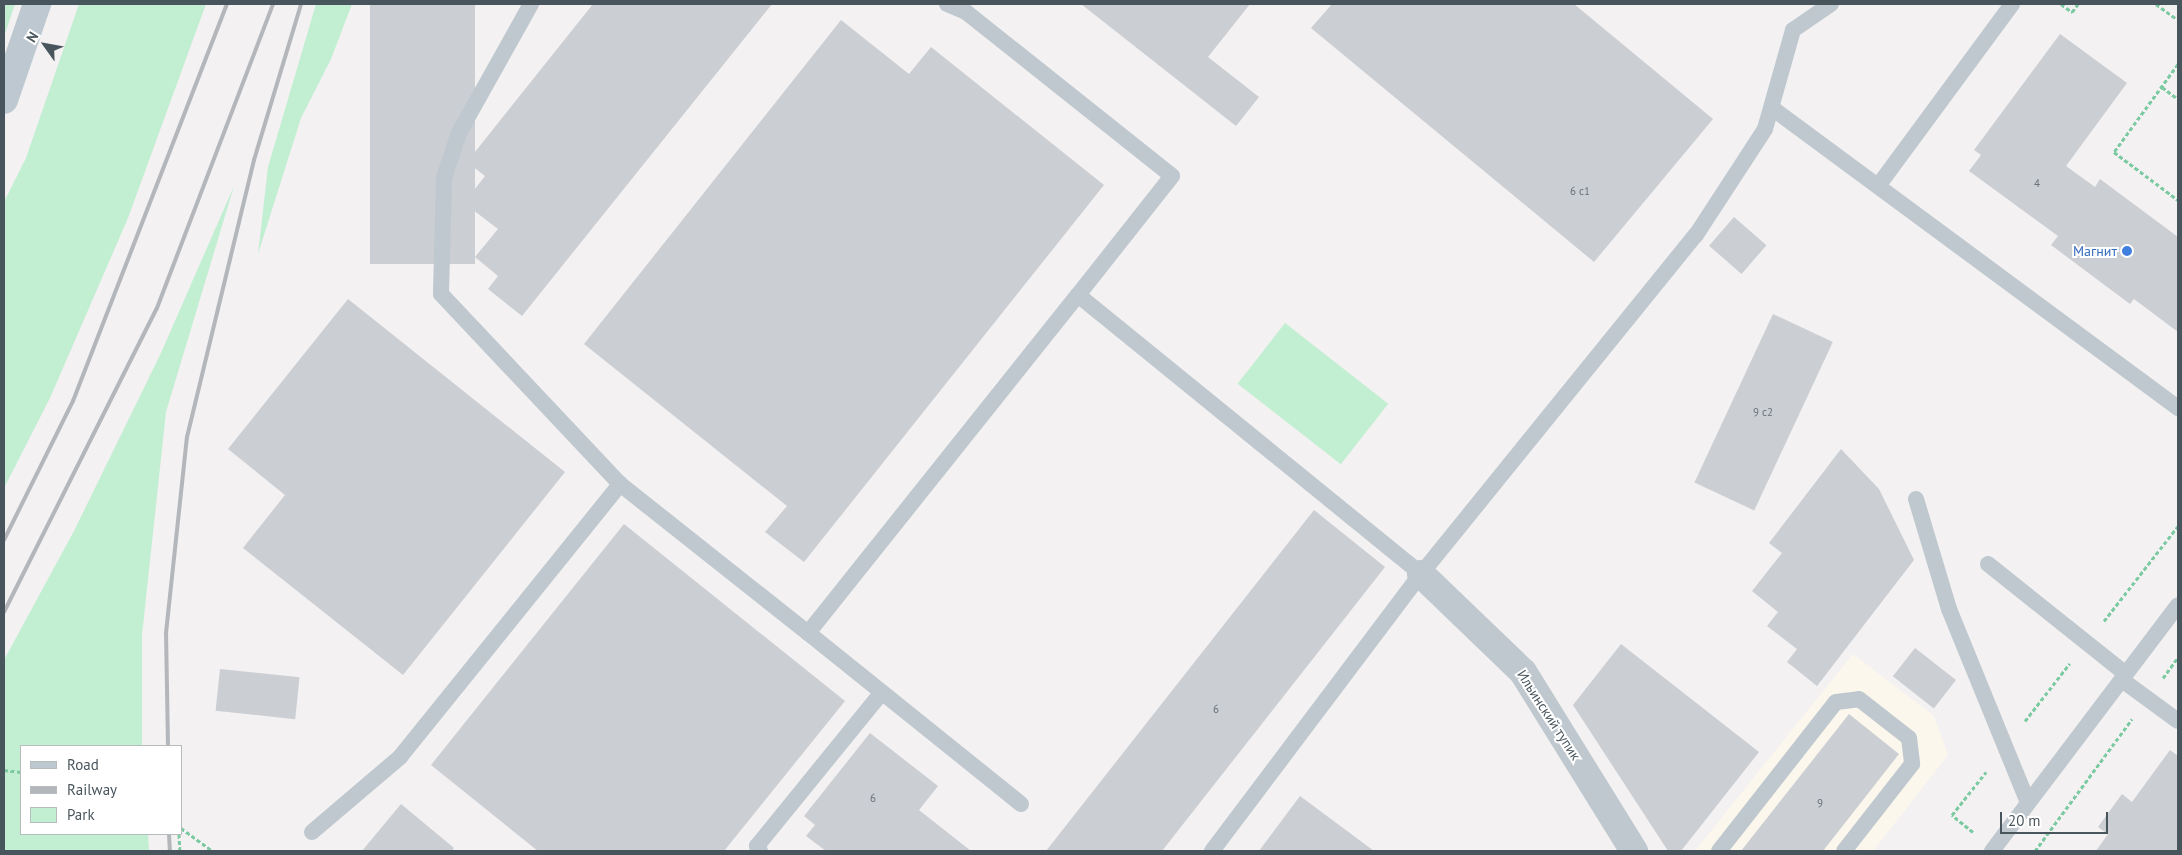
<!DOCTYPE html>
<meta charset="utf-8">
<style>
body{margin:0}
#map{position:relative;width:2182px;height:855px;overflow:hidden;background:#f3f1f1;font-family:"PT Sans",sans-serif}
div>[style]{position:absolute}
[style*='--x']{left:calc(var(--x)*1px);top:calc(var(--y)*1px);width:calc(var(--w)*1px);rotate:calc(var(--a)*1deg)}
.commercial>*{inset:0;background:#fcf7ec}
.green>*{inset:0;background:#c2eed2;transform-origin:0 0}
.building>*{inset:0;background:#cbced3;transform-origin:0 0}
.path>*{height:3px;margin-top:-1.5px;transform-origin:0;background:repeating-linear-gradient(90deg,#7ccaa1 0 4px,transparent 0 6.5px)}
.lane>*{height:16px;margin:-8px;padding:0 8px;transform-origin:8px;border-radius:8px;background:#bfc8cf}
.street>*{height:28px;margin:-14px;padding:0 14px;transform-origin:14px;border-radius:14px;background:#bfc8cf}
.secondary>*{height:28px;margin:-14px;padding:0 14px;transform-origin:14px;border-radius:14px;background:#bec8d1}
.rail>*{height:4px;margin:-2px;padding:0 2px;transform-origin:2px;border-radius:2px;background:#b3b6bb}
.dots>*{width:14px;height:14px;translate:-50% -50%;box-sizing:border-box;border:2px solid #fff;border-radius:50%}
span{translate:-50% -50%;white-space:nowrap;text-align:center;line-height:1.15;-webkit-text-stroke:4px #fff;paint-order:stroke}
.number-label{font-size:11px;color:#6a737a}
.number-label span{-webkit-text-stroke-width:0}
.shop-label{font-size:14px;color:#366cbe}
.right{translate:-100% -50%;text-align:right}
.street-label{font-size:14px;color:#49555d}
.frame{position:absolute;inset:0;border:5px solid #49555d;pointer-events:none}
.legend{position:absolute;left:20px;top:745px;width:162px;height:90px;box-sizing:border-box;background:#fff;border:1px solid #b6bbbe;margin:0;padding:6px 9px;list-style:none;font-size:15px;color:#49555d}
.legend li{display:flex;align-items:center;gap:10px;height:25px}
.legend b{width:25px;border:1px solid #b6bbbe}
.north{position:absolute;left:20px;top:20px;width:50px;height:50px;-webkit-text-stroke:4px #fff;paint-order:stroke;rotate:302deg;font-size:14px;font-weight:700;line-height:20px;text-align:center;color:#49555d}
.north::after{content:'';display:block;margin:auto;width:18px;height:22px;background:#49555d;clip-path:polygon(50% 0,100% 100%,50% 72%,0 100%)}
.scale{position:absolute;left:2000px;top:812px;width:108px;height:22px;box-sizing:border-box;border:2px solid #49555d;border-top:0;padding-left:6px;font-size:15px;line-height:18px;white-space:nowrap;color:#49555d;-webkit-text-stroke:4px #fff;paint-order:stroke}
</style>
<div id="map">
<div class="commercial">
<i style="clip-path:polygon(1853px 654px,1934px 716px,1948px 755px,1873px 851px,1695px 851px)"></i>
</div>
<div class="green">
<i style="clip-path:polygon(4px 4px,15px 4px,4px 37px)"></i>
<i style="clip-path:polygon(79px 4px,206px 4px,128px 218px,50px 398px,4px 488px,4px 202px,26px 158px)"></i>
<i style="clip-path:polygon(316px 4px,352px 4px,331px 59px,301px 118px,258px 254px,268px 167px)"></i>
<i style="clip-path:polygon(234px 186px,166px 412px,142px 635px,142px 746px,21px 746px,21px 834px,148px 834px,149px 851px,4px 851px,4px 660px,74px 531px,161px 353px)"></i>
<i style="left:1285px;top:323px;width:131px;height:77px;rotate:38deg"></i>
</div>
<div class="building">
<i style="left:370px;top:4px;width:105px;height:260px"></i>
<i style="clip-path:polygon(593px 4px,772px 4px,522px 316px,488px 289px,498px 276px,475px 257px,498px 229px,464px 203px,485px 176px,467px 162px)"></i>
<i style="clip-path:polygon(1081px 4px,1250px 4px,1208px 57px,1259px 97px,1236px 126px)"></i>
<i style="clip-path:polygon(1332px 4px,1574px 4px,1713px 119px,1594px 262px,1311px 28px)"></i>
<i style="clip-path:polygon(841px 20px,909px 74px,931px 47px,1104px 185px,804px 562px,765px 532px,787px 506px,584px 344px)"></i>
<i style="clip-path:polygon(2060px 34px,2127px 83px,2066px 166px,2095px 187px,2100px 179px,2178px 237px,2178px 332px,2134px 299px,2130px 304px,2051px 245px,2058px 236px,1969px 171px,1981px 155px,1974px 150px)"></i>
<i style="left:1734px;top:217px;width:43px;height:38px;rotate:41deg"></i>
<i style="clip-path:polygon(348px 299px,565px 472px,403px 675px,243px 548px,285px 495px,228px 449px)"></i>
<i style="left:1773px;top:314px;width:66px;height:186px;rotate:25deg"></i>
<i style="clip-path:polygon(1841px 449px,1879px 489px,1914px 560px,1817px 686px,1787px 662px,1797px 649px,1767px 626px,1778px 612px,1752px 591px,1782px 553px,1769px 543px)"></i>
<i style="clip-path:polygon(1314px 510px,1385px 567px,1162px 851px,1046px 851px)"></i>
<i style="clip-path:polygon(624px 524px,845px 701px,724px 851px,538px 851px,431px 765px)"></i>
<i style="clip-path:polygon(1621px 644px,1759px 752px,1681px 851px,1668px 851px,1573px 705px)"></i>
<i style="left:1915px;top:648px;width:52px;height:36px;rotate:38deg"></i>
<i style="left:220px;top:669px;width:80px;height:42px;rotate:6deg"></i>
<i style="clip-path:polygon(1849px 714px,1899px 754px,1823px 851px,1741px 851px)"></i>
<i style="clip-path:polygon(870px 733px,938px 786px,919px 810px,971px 851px,826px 851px,806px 836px,815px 825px,804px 816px)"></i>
<i style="clip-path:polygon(2170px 750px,2178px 756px,2178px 851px,2096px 851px,2108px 834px,2098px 827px,2122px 794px,2132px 802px)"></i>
<i style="clip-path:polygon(1300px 796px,1374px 851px,1259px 851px)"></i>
<i style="clip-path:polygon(401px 804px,454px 848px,452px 851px,362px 851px)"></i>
</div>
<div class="path">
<i style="--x:2061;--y:4;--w:14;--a:36"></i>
<i style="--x:2072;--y:12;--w:10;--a:-53"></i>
<i style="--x:2156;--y:4;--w:27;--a:36"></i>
<i style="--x:2178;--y:64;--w:109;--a:126"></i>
<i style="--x:2114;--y:152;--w:80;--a:36.9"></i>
<i style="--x:2162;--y:87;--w:20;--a:37"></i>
<i style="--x:2104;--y:621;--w:120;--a:-52.1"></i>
<i style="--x:2163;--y:678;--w:26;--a:-54"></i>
<i style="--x:2025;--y:721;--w:73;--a:-52.2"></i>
<i style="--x:4;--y:770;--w:17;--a:7"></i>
<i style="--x:181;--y:828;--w:39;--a:36"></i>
<i style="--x:1973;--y:832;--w:27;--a:-141"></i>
<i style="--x:1952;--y:815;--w:55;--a:-51.7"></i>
<i style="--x:179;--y:834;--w:17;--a:87"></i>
<i style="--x:2035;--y:851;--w:164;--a:-53.7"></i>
</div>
<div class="lane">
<i style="--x:531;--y:4;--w:148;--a:119.2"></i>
<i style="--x:459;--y:133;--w:47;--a:108.4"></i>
<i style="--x:444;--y:178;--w:116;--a:91.5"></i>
<i style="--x:441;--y:294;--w:261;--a:46.7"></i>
<i style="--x:947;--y:4;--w:21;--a:23"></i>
<i style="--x:966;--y:12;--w:263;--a:38.5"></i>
<i style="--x:1172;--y:176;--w:152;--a:128.3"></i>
<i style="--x:1078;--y:295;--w:442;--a:39.1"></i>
<i style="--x:1772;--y:108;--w:505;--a:36.46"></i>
<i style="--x:1878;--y:186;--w:226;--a:-53.6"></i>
<i style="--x:1916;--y:499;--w:115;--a:73.3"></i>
<i style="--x:1949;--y:609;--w:209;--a:67.8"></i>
<i style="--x:1988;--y:564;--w:176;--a:38.6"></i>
<i style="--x:2122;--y:680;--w:69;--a:36.2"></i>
<i style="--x:1021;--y:804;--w:273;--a:-141.2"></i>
<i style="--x:808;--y:633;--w:433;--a:-51.4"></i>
<i style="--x:312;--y:832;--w:116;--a:-40.4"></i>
<i style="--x:400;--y:757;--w:351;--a:-51.1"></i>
<i style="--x:620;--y:484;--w:240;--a:38.4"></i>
<i style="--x:760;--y:851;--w:6;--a:-121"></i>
<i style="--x:757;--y:846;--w:198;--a:-50.9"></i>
<i style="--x:1212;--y:851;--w:347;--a:-53"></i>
<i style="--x:1421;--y:574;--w:437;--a:-51"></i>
<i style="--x:1696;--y:235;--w:126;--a:-56.9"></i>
<i style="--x:1765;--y:129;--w:103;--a:-74.2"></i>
<i style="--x:1793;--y:30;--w:46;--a:-34.4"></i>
<i style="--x:1719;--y:851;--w:189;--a:-51.9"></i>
<i style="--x:1836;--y:702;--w:23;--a:-7"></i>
<i style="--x:1859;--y:699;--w:63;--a:38"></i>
<i style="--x:1909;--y:738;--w:26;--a:83"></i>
<i style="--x:1912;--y:764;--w:110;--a:128"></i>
<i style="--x:1992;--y:851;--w:308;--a:-52.9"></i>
</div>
<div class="street">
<i style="--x:1421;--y:574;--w:141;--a:43.9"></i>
<i style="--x:1523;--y:672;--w:211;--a:58.2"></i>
</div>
<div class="secondary">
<i style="--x:4;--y:100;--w:102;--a:-71"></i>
</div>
<div class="rail">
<i style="--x:4;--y:540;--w:155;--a:-63.6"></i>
<i style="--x:73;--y:401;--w:426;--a:-68.8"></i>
<i style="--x:4;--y:612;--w:340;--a:-63.3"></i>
<i style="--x:157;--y:308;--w:325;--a:-69.1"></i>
<i style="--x:168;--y:746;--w:113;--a:-91"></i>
<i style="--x:166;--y:633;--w:197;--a:-83.9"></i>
<i style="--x:187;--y:437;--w:285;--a:-76.4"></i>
<i style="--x:254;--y:160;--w:163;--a:-73.2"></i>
<i style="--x:169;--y:834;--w:17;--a:87"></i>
</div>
<div class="dots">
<i style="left:2127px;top:251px;background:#3f7fe0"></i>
</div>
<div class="number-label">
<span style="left:2037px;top:183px">4</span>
<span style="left:1580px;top:191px">6 с1</span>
<span style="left:1763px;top:412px">9 с2</span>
<span style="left:1216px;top:709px">6</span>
<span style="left:873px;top:798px">6</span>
<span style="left:1820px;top:803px">9</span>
</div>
<div class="shop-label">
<span class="right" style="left:2117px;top:251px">Магнит</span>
</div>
<div class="street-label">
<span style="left:1549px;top:715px;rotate:57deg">Ильинский тупик</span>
</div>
<div class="frame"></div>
<ul class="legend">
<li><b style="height:6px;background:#bec8d1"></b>Road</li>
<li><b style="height:6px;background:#b3b6bb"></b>Railway</li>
<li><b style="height:14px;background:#c2eed2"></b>Park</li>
</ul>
<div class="north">N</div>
<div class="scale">20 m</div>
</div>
